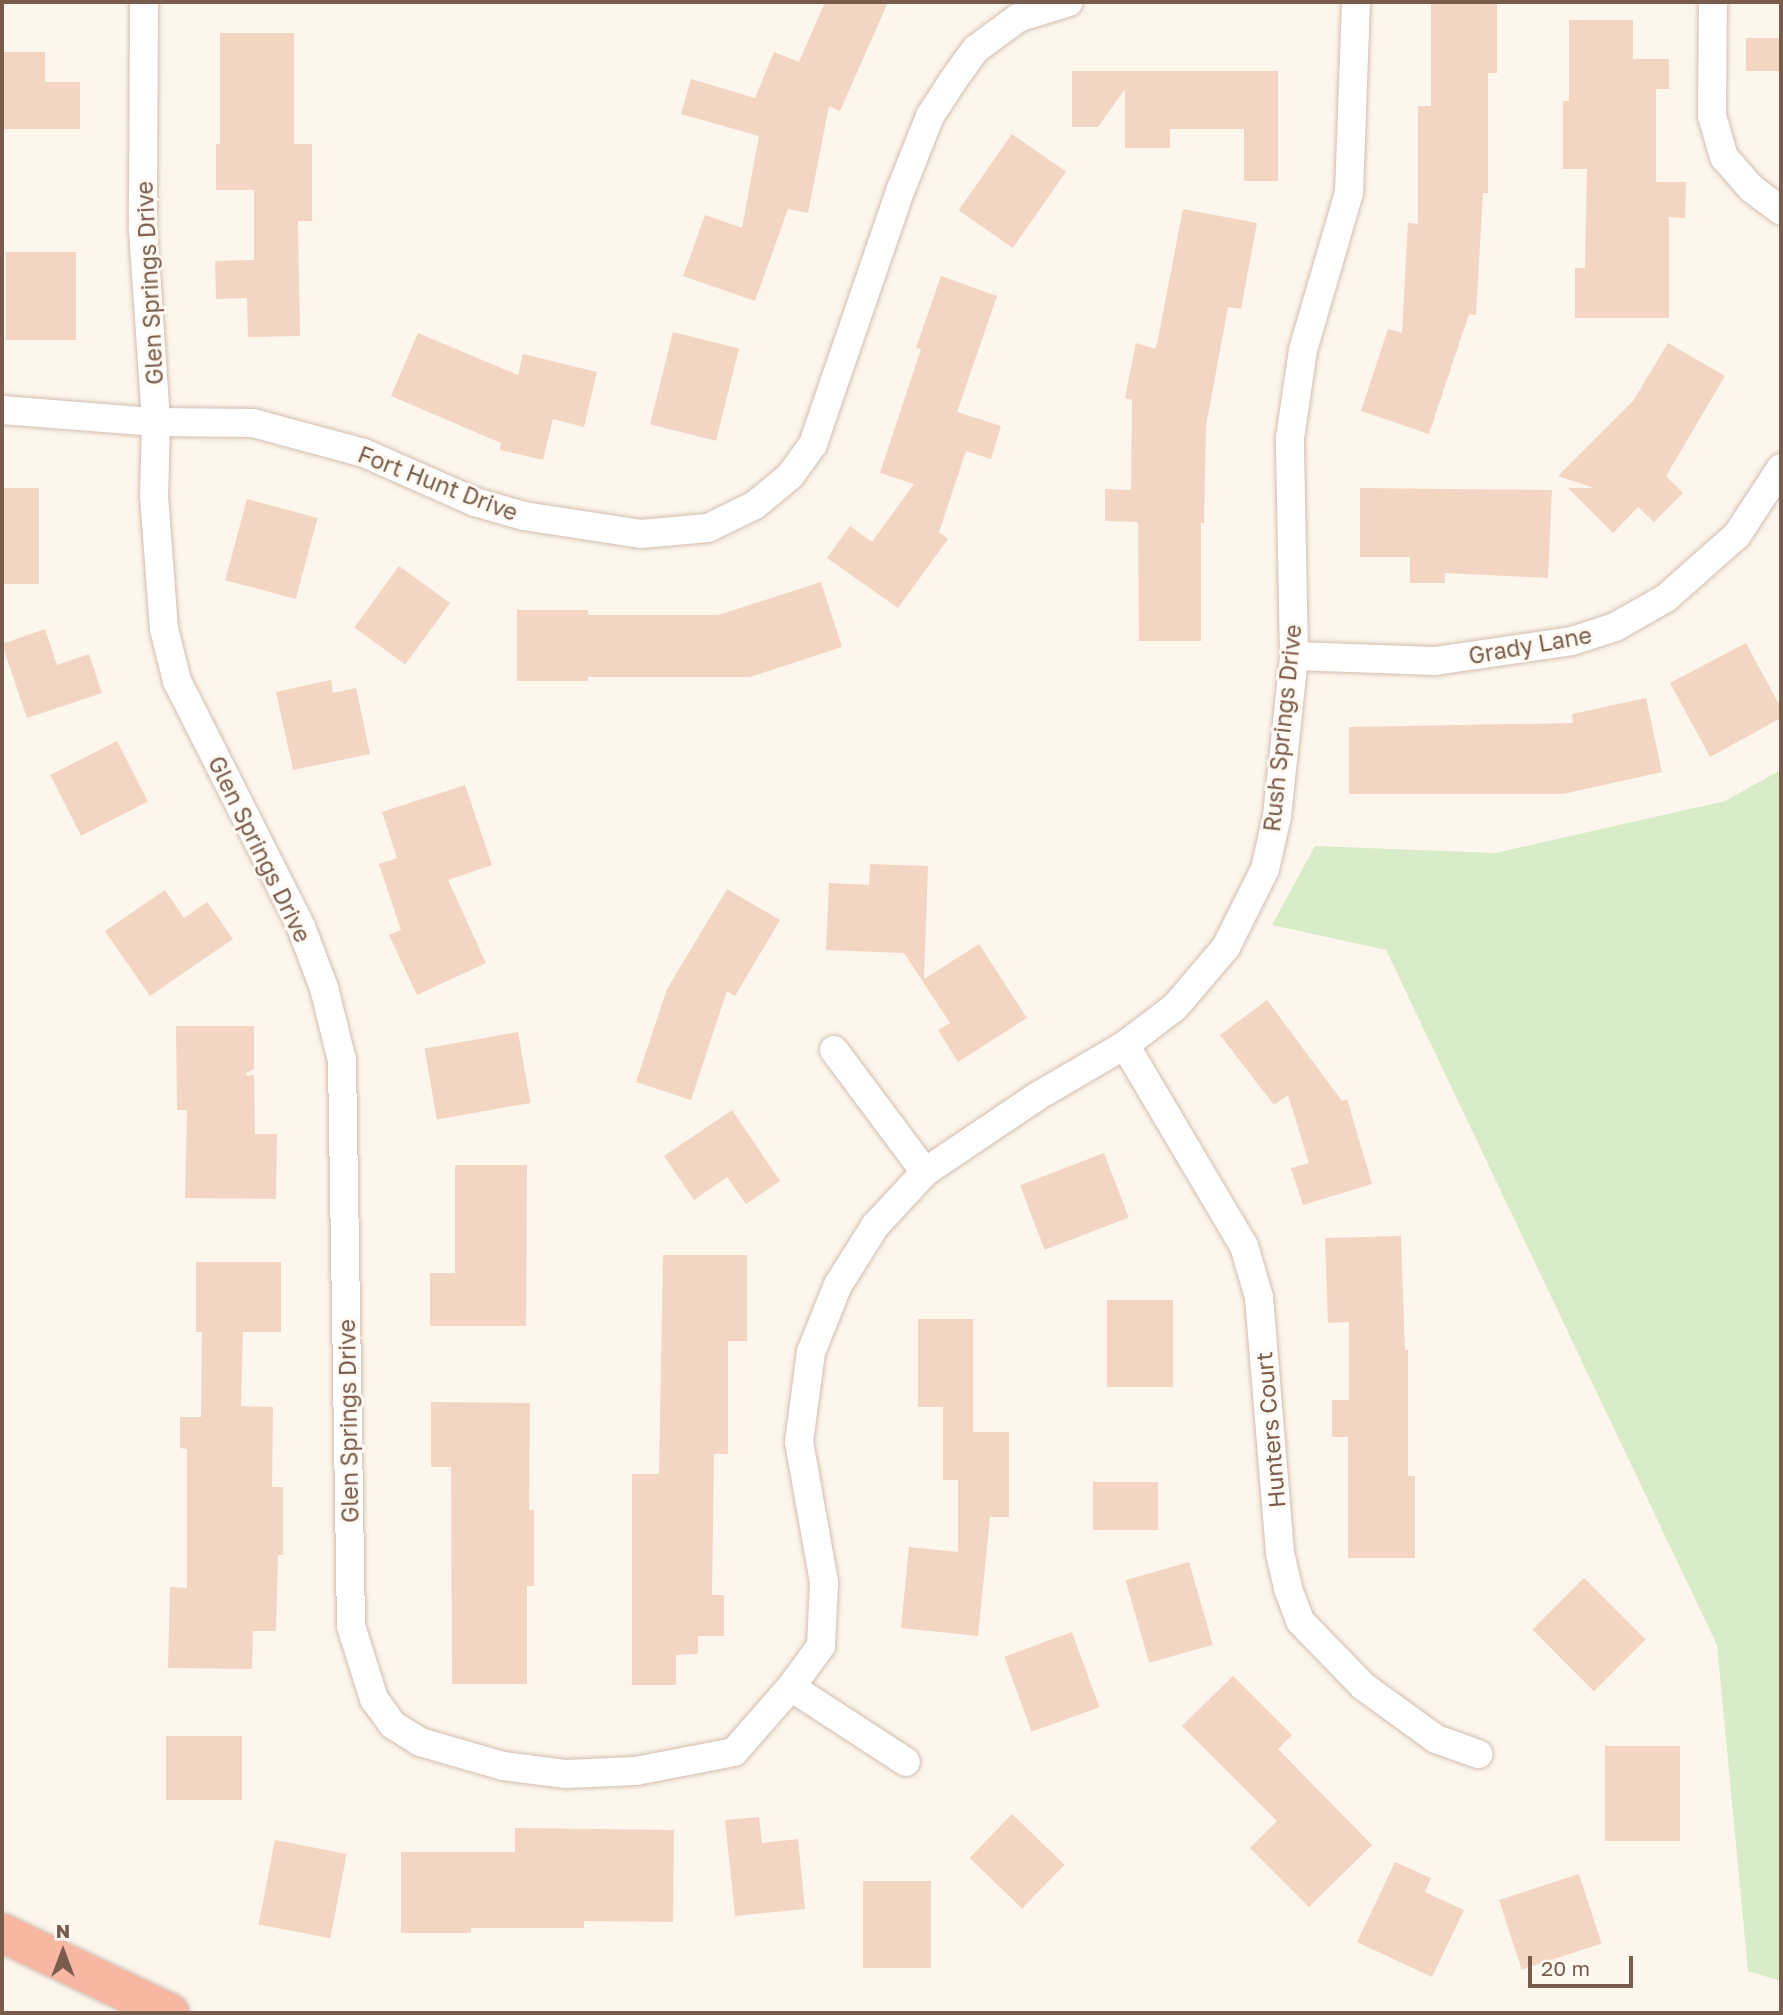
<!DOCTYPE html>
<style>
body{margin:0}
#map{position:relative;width:1783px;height:2015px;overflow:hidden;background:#fdf6ec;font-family:"Golos Text",sans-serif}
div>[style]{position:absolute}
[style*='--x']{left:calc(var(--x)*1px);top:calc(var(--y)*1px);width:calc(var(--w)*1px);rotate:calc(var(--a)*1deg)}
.green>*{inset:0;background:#d8ecc9}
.building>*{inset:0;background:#f3d5c3;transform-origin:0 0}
.roads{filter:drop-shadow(0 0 2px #d1beb0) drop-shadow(0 0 2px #d1beb0)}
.street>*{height:28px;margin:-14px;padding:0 14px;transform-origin:14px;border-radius:14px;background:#fff}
.highway>*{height:38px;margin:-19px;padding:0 19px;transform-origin:19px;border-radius:19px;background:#f7b7a3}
span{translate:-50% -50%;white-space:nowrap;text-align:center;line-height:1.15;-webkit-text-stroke:6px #fffaf3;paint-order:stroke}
.street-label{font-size:23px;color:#7a5c4d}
.frame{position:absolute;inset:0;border:4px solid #7a5c4d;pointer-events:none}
.north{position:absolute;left:28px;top:1917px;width:70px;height:70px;-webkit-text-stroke:5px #fffaf3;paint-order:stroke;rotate:0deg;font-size:19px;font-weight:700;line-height:28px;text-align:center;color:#7a5c4d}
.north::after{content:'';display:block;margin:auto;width:24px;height:32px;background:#7a5c4d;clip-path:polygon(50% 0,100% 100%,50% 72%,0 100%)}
.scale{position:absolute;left:1528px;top:1956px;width:105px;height:32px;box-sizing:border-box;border:4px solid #7a5c4d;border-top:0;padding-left:9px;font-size:21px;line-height:24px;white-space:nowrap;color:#7a5c4d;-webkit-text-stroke:5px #fffaf3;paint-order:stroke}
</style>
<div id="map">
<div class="green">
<i style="clip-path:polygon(1781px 770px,1781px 1981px,1748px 1971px,1717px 1645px,1386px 950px,1272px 925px,1315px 846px,1495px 853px,1725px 801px)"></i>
</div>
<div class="building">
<i style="clip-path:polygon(825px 2px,888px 2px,840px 111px,829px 106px,808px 213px,788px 209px,755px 301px,683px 276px,705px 215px,742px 228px,759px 136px,681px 114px,691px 79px,755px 98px,774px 52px,799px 62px)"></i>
<i style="clip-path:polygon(1431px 2px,1497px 2px,1497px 73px,1488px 73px,1488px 193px,1483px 193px,1476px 315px,1469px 314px,1429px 434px,1361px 411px,1388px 329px,1402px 333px,1408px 223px,1418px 224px,1418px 106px,1431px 106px)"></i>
<i style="clip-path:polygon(1569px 20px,1633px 20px,1633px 59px,1669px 59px,1669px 89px,1656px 89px,1656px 182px,1686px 182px,1685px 218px,1669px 217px,1669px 318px,1575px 318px,1575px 268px,1585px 268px,1587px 169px,1563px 169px,1563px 101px,1569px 101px)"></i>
<i style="clip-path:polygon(220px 33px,294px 33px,294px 144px,312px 144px,312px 221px,298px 221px,300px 336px,248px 337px,247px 298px,216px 299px,215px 261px,254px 260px,254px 190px,216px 190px,216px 144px,220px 144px)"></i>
<i style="left:1746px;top:38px;width:35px;height:33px"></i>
<i style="clip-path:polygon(2px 52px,45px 52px,45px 82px,80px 82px,80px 129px,2px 129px)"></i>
<i style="clip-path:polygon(1072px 71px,1278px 71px,1278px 181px,1244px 181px,1244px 129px,1170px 129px,1170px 148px,1125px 148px,1125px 89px,1098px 127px,1072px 127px)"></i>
<i style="left:1012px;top:134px;width:66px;height:93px;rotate:35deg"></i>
<i style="clip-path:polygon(1183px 209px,1257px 223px,1241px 309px,1228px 307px,1206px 426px,1204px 523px,1201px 523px,1201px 641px,1139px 641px,1138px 522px,1105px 521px,1105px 489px,1131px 490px,1132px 400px,1125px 398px,1136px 343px,1155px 349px,1157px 344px)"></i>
<i style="left:6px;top:252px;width:70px;height:88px"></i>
<i style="clip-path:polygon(941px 276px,997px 296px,957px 412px,1001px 426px,991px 459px,966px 451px,939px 532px,948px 539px,898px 608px,827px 558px,850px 526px,872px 542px,914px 484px,880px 473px,921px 349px,916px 348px)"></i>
<i style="left:673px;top:332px;width:68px;height:95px;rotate:14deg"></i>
<i style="clip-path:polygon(418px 333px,518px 375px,523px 354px,597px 372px,584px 427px,553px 419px,543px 460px,500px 450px,501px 443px,391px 396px)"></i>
<i style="clip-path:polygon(1668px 343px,1725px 376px,1666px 476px,1683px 493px,1654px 522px,1638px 507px,1613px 533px,1568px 488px,1594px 488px,1558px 476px,1633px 401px)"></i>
<i style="left:2px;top:488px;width:37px;height:96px"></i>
<i style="clip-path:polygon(1360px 488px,1552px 490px,1548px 578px,1445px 573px,1445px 583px,1410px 583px,1410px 557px,1360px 557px)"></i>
<i style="left:247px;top:499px;width:73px;height:84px;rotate:15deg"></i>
<i style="left:399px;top:566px;width:63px;height:76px;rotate:36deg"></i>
<i style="clip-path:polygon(821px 582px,842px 647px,750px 677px,588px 677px,588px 681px,517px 681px,517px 610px,588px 610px,588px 615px,718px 615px)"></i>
<i style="clip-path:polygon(45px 629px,57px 665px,89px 654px,102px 693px,27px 718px,2px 644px)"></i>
<i style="clip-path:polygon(1746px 643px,1781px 708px,1781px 718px,1710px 757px,1670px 683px)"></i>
<i style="clip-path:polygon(331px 680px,333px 693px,356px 688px,370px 754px,293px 770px,276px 692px)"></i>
<i style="clip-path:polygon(1646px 698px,1662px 772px,1563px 794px,1349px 794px,1349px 727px,1573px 723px,1572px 714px)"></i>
<i style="left:117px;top:741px;width:68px;height:75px;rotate:63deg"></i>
<i style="clip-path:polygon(465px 785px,492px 865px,448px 880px,486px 963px,417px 995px,389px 935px,401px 930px,379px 864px,397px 858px,382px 812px)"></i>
<i style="clip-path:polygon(870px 864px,928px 866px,924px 979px,979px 944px,1027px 1018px,958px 1062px,938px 1030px,950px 1023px,904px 953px,826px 950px,829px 883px,869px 885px)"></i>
<i style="clip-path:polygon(727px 889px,780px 920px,735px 996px,727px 991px,691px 1100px,636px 1082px,667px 989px)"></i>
<i style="clip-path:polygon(165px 890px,184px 918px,207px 902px,233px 939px,150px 996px,105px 931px)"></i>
<i style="clip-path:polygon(1267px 1000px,1342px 1101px,1347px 1099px,1372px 1184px,1303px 1205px,1291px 1168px,1309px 1163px,1288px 1095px,1274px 1105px,1220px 1035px)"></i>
<i style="clip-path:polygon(176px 1026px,254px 1026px,254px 1069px,246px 1073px,247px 1076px,254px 1075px,255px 1134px,277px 1134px,276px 1199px,185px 1198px,187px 1110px,177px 1110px)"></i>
<i style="left:518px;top:1032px;width:72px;height:95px;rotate:80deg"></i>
<i style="clip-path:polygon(732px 1110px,780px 1181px,746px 1204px,727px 1177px,694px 1200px,664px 1156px)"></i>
<i style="left:1104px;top:1153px;width:69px;height:90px;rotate:69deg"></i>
<i style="clip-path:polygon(455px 1165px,527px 1165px,526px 1326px,430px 1326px,430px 1273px,455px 1273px)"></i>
<i style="clip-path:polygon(1401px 1236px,1405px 1350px,1408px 1350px,1408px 1476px,1415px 1476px,1415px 1558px,1348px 1558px,1348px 1437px,1332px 1437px,1332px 1400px,1349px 1400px,1349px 1322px,1328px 1323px,1325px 1238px)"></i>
<i style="clip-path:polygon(663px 1255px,747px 1255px,747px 1341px,728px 1341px,728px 1454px,714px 1454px,712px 1595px,724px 1595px,724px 1636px,698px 1636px,698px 1654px,676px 1655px,676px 1685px,632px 1685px,632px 1474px,659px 1474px)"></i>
<i style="clip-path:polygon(196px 1262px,281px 1262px,281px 1332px,243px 1332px,241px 1406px,273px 1407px,272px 1487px,283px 1487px,283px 1555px,278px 1555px,276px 1631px,253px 1631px,252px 1669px,168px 1668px,170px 1587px,187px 1588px,187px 1449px,180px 1448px,180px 1417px,201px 1417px,202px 1332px,196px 1332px)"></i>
<i style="left:1107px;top:1300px;width:66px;height:87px"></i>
<i style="clip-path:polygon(918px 1319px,973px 1319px,973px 1432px,1009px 1432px,1009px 1517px,990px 1517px,978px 1636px,901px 1628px,909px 1547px,958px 1552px,958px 1480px,943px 1480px,943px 1407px,918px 1407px)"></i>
<i style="clip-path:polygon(431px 1402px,530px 1403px,529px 1510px,534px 1510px,534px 1586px,527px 1586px,527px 1684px,452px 1684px,451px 1467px,431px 1467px)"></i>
<i style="left:1093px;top:1482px;width:65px;height:48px"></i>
<i style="left:1189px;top:1562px;width:86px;height:66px;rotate:74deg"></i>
<i style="left:1584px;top:1578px;width:87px;height:73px;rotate:45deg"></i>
<i style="left:1072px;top:1632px;width:80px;height:72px;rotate:70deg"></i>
<i style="clip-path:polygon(1233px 1676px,1292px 1735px,1278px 1749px,1372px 1845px,1309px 1907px,1250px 1848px,1277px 1821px,1182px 1726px)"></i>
<i style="left:166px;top:1736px;width:76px;height:64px"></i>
<i style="left:1605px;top:1746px;width:75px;height:95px"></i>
<i style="left:1012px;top:1814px;width:73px;height:61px;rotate:44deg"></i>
<i style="clip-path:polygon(759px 1817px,762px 1843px,798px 1839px,805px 1909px,735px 1916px,725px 1820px)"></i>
<i style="clip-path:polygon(515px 1828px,674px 1830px,673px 1922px,584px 1921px,584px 1928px,471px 1928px,471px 1933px,401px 1933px,401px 1852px,515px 1852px)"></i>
<i style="left:275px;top:1840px;width:73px;height:86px;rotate:11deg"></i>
<i style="clip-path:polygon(1395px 1862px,1431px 1878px,1425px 1892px,1464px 1910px,1432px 1977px,1357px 1942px)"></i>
<i style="left:1579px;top:1874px;width:73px;height:84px;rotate:72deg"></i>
<i style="left:863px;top:1881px;width:68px;height:87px"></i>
</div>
<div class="roads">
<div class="street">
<i style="--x:144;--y:2;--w:228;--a:90.3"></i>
<i style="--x:143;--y:230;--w:192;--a:86.1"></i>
<i style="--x:156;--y:422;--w:74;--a:91.5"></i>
<i style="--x:154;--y:496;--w:133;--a:85.7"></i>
<i style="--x:164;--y:629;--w:54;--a:76"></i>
<i style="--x:177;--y:681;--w:275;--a:63.2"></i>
<i style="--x:301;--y:927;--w:65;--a:69.3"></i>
<i style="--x:324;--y:988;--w:74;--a:76"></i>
<i style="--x:342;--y:1060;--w:566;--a:89.09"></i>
<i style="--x:351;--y:1626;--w:77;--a:72.5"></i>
<i style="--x:374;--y:1699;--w:32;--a:54"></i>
<i style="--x:393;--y:1725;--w:32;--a:32"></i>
<i style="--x:420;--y:1742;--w:86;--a:16.1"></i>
<i style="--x:503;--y:1766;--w:64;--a:7.2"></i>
<i style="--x:566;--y:1774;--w:70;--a:-2.5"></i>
<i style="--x:636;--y:1771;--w:100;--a:-11"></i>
<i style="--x:734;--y:1752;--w:86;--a:-48.8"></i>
<i style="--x:791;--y:1687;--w:51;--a:-53.8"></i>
<i style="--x:821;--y:1646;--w:64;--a:-87.3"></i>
<i style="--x:824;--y:1582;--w:142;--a:-100.1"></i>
<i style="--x:799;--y:1442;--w:91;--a:-82.4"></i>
<i style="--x:811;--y:1352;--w:72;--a:-68.1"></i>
<i style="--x:838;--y:1285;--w:70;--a:-57.9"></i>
<i style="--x:875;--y:1226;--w:74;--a:-47.2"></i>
<i style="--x:925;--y:1172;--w:134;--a:-34"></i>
<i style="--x:1036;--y:1097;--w:103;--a:-30.3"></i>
<i style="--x:1125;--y:1045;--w:63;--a:-37.2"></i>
<i style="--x:1175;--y:1007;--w:79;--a:-49.6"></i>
<i style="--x:1226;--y:947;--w:87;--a:-63.4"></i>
<i style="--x:1265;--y:869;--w:54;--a:-77.2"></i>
<i style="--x:1277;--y:816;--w:161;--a:-83.9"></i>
<i style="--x:1294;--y:656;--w:218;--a:-91.1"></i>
<i style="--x:1290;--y:438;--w:89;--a:-81.6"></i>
<i style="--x:1303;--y:350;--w:164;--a:-73.7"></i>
<i style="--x:1349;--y:193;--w:191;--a:-87.9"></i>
<i style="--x:1713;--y:2;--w:114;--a:90.5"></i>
<i style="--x:1712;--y:116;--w:43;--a:73.7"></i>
<i style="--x:1724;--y:157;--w:41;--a:48.9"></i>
<i style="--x:1751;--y:188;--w:38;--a:37"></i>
<i style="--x:2;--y:410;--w:154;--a:4.5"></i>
<i style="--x:156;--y:422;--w:97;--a:0.6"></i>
<i style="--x:253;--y:423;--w:115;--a:15.1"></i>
<i style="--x:364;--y:453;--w:121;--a:23.8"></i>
<i style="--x:475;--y:502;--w:51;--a:15.9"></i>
<i style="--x:524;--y:516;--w:118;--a:8.7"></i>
<i style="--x:641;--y:534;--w:67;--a:-5.1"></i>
<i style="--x:708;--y:528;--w:52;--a:-26.1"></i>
<i style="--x:755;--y:505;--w:45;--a:-39.6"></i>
<i style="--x:790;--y:476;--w:39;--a:-54"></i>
<i style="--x:813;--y:444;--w:270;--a:-71"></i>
<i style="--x:901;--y:189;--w:79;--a:-68.3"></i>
<i style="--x:930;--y:116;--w:44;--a:-57"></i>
<i style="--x:954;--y:79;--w:37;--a:-54"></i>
<i style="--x:976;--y:49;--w:52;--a:-36.4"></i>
<i style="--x:1018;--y:18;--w:53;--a:-17.4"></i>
<i style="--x:1294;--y:656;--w:141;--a:2"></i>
<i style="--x:1435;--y:661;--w:138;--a:-8.3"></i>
<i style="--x:1572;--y:641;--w:45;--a:-18"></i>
<i style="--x:1615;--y:627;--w:59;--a:-29.6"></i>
<i style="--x:1666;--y:598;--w:95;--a:-41.6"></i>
<i style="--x:1737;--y:535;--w:80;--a:-56.7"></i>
<i style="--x:1125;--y:1045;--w:234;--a:59.4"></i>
<i style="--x:1244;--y:1246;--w:53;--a:73.6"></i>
<i style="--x:1259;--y:1297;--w:257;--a:85.3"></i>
<i style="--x:1280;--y:1553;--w:37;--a:77"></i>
<i style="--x:1288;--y:1589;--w:34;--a:69"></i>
<i style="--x:1300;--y:1621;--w:91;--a:45.9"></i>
<i style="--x:1363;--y:1686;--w:90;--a:36"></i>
<i style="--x:1436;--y:1739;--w:45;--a:19.7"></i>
<i style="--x:834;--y:1050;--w:152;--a:53.3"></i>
<i style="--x:791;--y:1687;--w:137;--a:33.1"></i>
</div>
<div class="highway">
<i style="--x:2;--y:1933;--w:186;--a:25.5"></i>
</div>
</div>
<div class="street-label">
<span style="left:149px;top:283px;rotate:-93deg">Glen Springs Drive</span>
<span style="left:438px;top:483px;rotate:21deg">Fort Hunt Drive</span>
<span style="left:1530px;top:645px;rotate:-10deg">Grady Lane</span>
<span style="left:1282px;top:728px;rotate:-84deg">Rush Springs Drive</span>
<span style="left:260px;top:849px;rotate:64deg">Glen Springs Drive</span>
<span style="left:348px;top:1421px;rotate:-91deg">Glen Springs Drive</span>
<span style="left:1270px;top:1430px;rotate:-95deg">Hunters Court</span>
</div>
<div class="frame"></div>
<div class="north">N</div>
<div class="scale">20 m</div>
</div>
